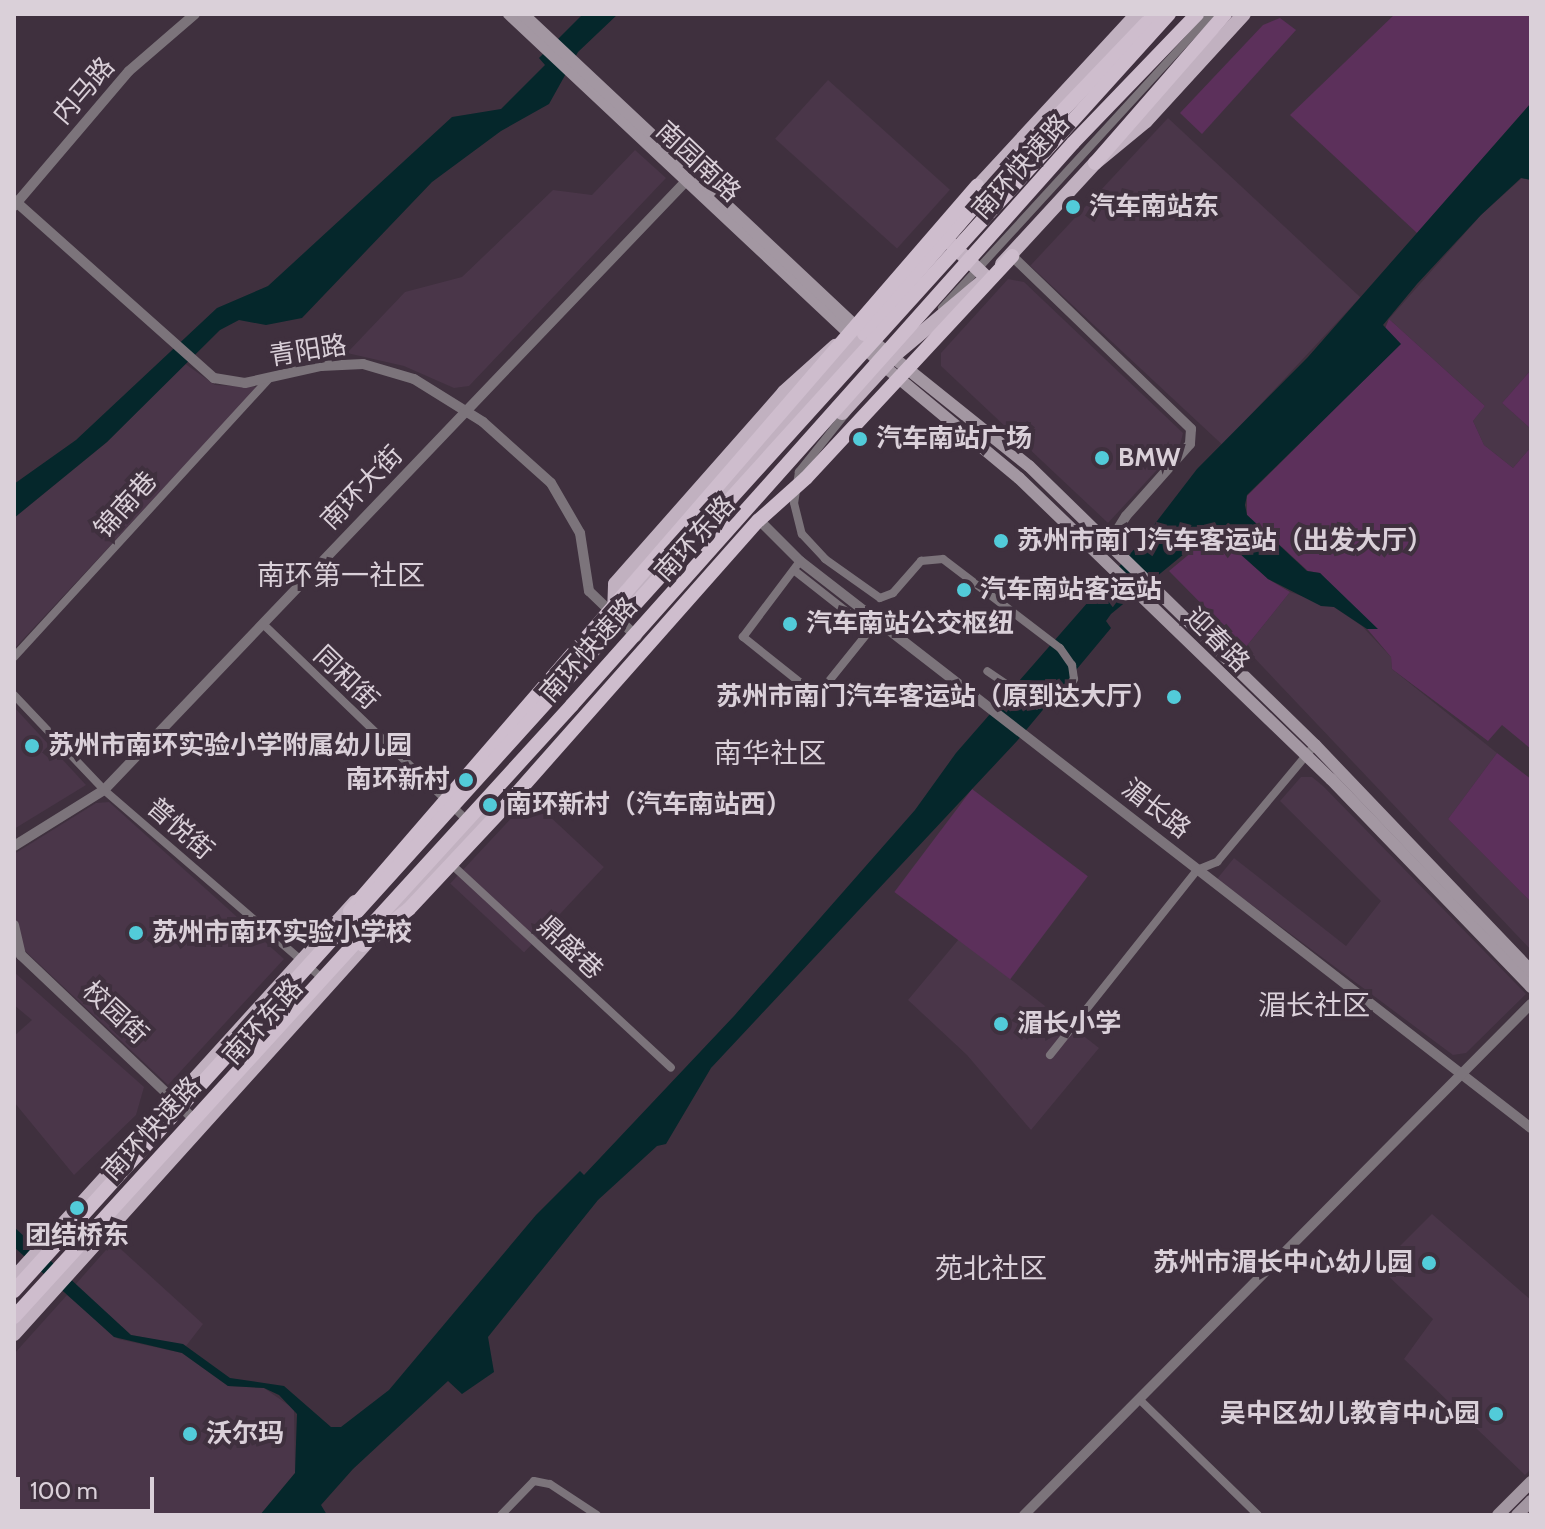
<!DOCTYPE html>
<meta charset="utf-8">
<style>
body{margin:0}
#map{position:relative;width:1545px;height:1529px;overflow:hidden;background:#3f303e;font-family:Cabin,"Noto Sans SC",sans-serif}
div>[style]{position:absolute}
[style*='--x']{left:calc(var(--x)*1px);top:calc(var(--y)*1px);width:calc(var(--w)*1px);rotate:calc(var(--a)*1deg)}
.built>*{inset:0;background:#4a3649;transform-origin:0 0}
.green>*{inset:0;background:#5c305b;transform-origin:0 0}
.water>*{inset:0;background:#05272b}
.minor>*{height:8px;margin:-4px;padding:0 4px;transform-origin:4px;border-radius:4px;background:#7c747b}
.tertiary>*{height:10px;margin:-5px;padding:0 5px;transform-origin:5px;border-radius:5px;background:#7c747b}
.secondary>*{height:12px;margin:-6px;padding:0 6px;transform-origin:6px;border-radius:6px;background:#a397a2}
.primary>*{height:14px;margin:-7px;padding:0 7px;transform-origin:7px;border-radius:7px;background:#c1b1c0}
.trunk>*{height:14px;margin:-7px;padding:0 7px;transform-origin:7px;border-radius:7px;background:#cebdcd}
.dots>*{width:22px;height:22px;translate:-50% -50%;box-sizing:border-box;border:4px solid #3f303e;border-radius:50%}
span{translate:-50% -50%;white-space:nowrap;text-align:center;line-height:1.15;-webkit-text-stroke:8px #3f303e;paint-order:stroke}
.street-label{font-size:26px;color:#dad0d9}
.poi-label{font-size:26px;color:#dad0d9;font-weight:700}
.left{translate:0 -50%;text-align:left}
.right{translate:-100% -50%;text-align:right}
.neighbourhood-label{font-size:28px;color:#dad0d9}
.frame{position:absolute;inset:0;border:16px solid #dad0d9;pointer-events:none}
.scale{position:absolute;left:16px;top:1477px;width:138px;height:36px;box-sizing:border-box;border:4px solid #dad0d9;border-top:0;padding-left:10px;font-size:24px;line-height:28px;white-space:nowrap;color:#dad0d9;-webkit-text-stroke:6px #3f303e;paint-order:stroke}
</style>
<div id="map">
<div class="built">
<i style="left:828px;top:80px;width:164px;height:79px;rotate:42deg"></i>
<i style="left:1168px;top:118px;width:263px;height:202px;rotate:43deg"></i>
<i style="clip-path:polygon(635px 150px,666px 178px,469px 386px,454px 388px,404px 366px,347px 353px,405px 292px,462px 277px,553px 190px,592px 195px)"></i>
<i style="clip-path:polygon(1522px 178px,1531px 180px,1531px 370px,1502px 403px,1531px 429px,1531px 447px,1513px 468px,1484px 445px,1473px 421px,1485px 406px,1389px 319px,1481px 215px)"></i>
<i style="clip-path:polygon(1008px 279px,1024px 282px,1183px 433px,1180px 445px,1108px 523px,941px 366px,941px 353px)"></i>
<i style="clip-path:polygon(184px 363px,215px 385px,258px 387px,14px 649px,14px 518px,107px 442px)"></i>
<i style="clip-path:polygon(1290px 592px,1334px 607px,1362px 626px,1391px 657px,1392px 669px,1497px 753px,1448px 819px,1531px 902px,1531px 950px,1245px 648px)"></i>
<i style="clip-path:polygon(14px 707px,86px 785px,14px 829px)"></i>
<i style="clip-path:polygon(1301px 777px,1312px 777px,1323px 786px,1526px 994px,1466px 1053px,1453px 1055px,1217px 879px,1234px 858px,1346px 946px,1381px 901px,1280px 801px)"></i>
<i style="left:530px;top:798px;width:101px;height:117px;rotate:43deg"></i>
<i style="clip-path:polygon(109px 802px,284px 959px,168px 1085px,22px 948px,14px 917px,14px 854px,96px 803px)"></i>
<i style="clip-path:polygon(959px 939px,1099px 1048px,1031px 1130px,967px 1055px,908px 1000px)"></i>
<i style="clip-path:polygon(14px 972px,144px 1087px,136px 1115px,74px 1175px,14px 1102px,14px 1036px,32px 1020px,14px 1005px)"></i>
<i style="clip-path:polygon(1432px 1214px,1531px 1300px,1531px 1469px,1525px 1475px,1404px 1359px,1433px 1319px,1379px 1267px)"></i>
<i style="clip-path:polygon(113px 1242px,203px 1324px,186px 1346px,131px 1335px,75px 1285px)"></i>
<i style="clip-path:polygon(67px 1295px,118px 1339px,182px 1353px,228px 1386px,264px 1388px,294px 1409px,295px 1473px,260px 1515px,14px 1515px,14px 1354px)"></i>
</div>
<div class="green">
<i style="clip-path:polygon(1395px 14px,1531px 14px,1531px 103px,1417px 233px,1290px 115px)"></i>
<i style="clip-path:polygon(1280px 18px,1296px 30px,1202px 134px,1180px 113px,1263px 25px)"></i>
<i style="clip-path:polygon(1389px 319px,1485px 406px,1473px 421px,1484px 445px,1513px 468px,1531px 447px,1531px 749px,1502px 725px,1488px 741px,1392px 669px,1391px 657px,1320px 573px,1308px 571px,1247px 515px,1247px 496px,1400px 344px,1384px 331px)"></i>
<i style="clip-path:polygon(1531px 370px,1531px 429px,1502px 403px)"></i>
<i style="clip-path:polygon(1211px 536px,1227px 538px,1268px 579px,1290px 592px,1245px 648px,1169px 571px)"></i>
<i style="clip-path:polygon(1497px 753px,1531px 779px,1531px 902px,1448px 819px)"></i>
<i style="left:972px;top:789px;width:145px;height:129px;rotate:37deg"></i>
</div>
<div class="water">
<i style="clip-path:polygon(583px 14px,618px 14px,578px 52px,549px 104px,501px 131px,432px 182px,302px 318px,266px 325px,239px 320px,220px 330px,107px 442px,14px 518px,14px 484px,76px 440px,217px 308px,268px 286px,452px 117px,501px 109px,545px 65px,539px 58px)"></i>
<i style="clip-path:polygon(1531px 103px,1531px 180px,1521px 178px,1481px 215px,1417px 284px,1383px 325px,1401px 344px,1247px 495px,1245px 505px,1247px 515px,1307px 571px,1320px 573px,1378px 629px,1367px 629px,1334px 607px,1321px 606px,1268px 579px,1220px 536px,1201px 540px,1111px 614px,1106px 621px,1111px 628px,1017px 741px,711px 1068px,666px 1144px,657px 1146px,598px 1200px,488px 1337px,494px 1372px,462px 1394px,448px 1381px,353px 1469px,321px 1505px,327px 1515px,260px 1515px,295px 1473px,297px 1414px,279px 1395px,264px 1388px,228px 1386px,182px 1353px,114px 1337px,14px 1247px,14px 1227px,131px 1335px,183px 1344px,230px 1378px,284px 1386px,331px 1427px,341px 1427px,389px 1390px,536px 1215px,580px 1171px,584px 1175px,734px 1016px,915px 810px,956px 753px,1144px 538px,1197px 469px,1308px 357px)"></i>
</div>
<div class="minor">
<i style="--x:942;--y:308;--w:398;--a:-47.5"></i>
<i style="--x:847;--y:412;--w:77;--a:128.7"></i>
<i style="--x:799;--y:472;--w:31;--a:99"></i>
<i style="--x:794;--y:503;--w:32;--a:76"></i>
<i style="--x:802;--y:534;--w:34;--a:47"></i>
<i style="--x:825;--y:559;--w:67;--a:35.3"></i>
<i style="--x:880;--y:598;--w:14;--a:-21"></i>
<i style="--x:893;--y:593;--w:43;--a:-48.8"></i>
<i style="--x:921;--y:561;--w:22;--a:-5"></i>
<i style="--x:943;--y:559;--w:147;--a:37.3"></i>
<i style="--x:1060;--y:648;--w:21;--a:55"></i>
<i style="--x:1072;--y:665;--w:14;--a:82"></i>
<i style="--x:1074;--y:679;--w:21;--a:118"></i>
<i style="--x:1064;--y:698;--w:28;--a:165"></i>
<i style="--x:1037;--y:705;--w:60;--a:-145.8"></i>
<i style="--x:795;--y:571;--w:95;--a:38.2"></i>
<i style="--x:870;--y:630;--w:85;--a:128.8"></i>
<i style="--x:817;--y:696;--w:95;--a:-141.4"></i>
<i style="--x:743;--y:637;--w:95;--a:-53.1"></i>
<i style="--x:263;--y:624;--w:287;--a:43.9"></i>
<i style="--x:14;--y:657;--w:376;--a:-47.5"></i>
<i style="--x:14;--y:695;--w:131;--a:46.5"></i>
<i style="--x:104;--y:790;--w:292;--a:40.8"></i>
<i style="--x:450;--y:863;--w:301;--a:42.8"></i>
<i style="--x:1050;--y:1055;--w:236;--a:-51.5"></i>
<i style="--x:1197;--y:870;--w:22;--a:-22"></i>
<i style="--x:1217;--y:862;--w:153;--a:-50.1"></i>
<i style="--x:1139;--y:1399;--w:166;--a:44.3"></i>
<i style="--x:501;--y:1515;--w:47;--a:-45.9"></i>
<i style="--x:534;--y:1481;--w:16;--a:11"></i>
<i style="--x:550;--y:1484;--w:56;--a:33.4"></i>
</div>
<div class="tertiary">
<i style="--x:14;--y:200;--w:268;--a:41.7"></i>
<i style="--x:214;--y:378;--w:31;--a:9"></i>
<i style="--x:245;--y:383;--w:78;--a:-12.6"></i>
<i style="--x:321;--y:366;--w:42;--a:-2.7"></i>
<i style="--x:363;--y:364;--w:53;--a:16.4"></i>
<i style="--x:414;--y:379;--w:81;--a:31.9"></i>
<i style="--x:483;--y:422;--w:91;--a:41.9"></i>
<i style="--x:551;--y:483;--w:58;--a:59.9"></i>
<i style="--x:580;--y:533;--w:59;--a:81.2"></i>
<i style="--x:589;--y:591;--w:66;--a:43.8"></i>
<i style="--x:14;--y:206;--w:177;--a:-49.6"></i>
<i style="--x:129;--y:71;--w:87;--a:-40.8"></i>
<i style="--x:1012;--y:256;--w:249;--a:44"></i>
<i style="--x:1191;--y:429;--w:15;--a:94"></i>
<i style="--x:1190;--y:444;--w:96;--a:131.6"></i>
<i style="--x:1126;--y:516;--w:32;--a:122"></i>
<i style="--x:759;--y:520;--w:58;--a:45"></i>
<i style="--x:800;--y:561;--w:925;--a:37.8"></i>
<i style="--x:14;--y:846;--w:106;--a:-31.9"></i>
<i style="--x:104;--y:790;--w:848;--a:-46.29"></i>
<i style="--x:14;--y:925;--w:31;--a:77"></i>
<i style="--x:21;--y:955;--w:243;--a:43.5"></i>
<i style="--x:1024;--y:1515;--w:720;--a:-45.23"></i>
</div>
<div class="secondary">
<i style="--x:509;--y:14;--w:514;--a:43.19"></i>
<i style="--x:884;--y:366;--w:175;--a:39.7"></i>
<i style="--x:1019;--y:478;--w:434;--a:44"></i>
<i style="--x:1331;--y:779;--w:289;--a:46.1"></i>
<i style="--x:523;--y:14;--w:468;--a:43.2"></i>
<i style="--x:864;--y:334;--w:211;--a:38.7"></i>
<i style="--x:1029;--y:466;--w:400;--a:44.3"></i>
<i style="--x:1315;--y:745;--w:313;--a:46.3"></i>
<i style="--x:1498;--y:1515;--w:47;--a:-45"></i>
<i style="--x:1517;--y:1515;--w:20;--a:-45"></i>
</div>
<div class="primary">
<i style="--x:970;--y:195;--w:246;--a:-47.3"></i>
<i style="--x:948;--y:241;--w:52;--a:43.5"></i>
<i style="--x:1002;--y:264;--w:137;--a:-47.4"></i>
<i style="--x:1095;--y:163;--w:66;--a:-39.5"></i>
<i style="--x:1146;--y:121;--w:145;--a:-47.5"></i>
<i style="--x:842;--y:413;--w:79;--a:-47.6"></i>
<i style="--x:895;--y:355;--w:116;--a:-40.1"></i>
<i style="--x:614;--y:614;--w:30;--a:-88"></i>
<i style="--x:615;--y:584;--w:256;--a:-48.6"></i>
<i style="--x:784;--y:392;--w:69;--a:-42"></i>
<i style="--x:603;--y:629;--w:403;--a:-48.5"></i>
<i style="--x:385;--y:922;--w:159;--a:-48.1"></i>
<i style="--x:14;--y:1278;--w:508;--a:-47.79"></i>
<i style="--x:14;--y:1334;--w:533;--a:-47.96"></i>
</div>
<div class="trunk">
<i style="--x:1095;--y:163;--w:198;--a:-48.9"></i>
<i style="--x:864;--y:334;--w:216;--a:-49.1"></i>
<i style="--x:1005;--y:171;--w:217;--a:-46.3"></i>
<i style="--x:350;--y:911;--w:959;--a:-49.15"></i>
<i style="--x:363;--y:945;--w:58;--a:-38"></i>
<i style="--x:409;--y:909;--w:148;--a:-46.9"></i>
<i style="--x:510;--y:801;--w:375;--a:-48.5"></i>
<i style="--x:759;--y:520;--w:63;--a:-41.8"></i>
<i style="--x:806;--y:478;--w:303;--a:-47.1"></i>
<i style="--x:14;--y:1291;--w:1722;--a:-47.87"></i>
<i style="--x:14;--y:1317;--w:828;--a:-47.64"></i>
<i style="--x:572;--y:705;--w:753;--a:-48.28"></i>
<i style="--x:1073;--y:143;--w:179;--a:-46.1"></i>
</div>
<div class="dots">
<i style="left:1073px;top:207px;background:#52cbd9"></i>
<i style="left:860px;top:439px;background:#52cbd9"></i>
<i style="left:1102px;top:458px;background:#52cbd9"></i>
<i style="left:1001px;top:541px;background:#52cbd9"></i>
<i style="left:964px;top:590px;background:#52cbd9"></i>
<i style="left:790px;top:624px;background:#52cbd9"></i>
<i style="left:1174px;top:697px;background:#52cbd9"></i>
<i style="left:32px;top:746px;background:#52cbd9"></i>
<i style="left:466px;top:780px;background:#52cbd9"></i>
<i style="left:490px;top:805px;background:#52cbd9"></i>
<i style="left:136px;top:933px;background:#52cbd9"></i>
<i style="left:1001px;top:1024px;background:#52cbd9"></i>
<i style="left:77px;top:1208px;background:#52cbd9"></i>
<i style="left:1429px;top:1263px;background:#52cbd9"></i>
<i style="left:1496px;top:1414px;background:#52cbd9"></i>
<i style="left:190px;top:1434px;background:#52cbd9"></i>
</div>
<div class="street-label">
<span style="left:84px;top:91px;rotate:-49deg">内马路</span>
<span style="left:698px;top:162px;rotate:43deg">南园南路</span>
<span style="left:1021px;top:167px;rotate:-48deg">南环快速路</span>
<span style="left:308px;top:351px;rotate:-9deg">青阳路</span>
<span style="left:362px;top:488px;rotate:-46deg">南环大街</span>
<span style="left:126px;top:505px;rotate:-48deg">锦南巷</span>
<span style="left:695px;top:539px;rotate:-48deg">南环东路</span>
<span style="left:1217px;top:640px;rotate:45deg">迎春路</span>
<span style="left:589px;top:650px;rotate:-48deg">南环快速路</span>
<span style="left:346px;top:678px;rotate:44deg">同和街</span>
<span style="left:1156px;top:809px;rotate:38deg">湄长路</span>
<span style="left:180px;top:829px;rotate:41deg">普悦街</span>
<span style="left:570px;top:948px;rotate:43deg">鼎盛巷</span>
<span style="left:115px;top:1013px;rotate:43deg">校园街</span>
<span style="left:263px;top:1022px;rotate:-48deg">南环东路</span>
<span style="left:152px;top:1129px;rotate:-47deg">南环快速路</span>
</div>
<div class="poi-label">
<span class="left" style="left:1089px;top:207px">汽车南站东</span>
<span class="left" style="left:876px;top:439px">汽车南站广场</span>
<span class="left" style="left:1118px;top:458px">BMW</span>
<span class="left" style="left:1017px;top:541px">苏州市南门汽车客运站（出发大厅）</span>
<span class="left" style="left:980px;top:590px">汽车南站客运站</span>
<span class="left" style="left:806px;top:624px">汽车南站公交枢纽</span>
<span class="right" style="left:1158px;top:697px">苏州市南门汽车客运站（原到达大厅）</span>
<span class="left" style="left:48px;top:746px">苏州市南环实验小学附属幼儿园</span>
<span class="right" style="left:450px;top:780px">南环新村</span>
<span class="left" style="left:506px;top:805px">南环新村（汽车南站西）</span>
<span class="left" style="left:152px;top:933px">苏州市南环实验小学校</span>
<span class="left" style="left:1017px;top:1024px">湄长小学</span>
<span style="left:77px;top:1236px">团结桥东</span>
<span class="right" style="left:1413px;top:1263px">苏州市湄长中心幼儿园</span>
<span class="right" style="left:1480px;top:1414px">吴中区幼儿教育中心园</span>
<span class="left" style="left:206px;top:1434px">沃尔玛</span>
</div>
<div class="neighbourhood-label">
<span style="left:341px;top:575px">南环第一社区</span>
<span style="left:770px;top:753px">南华社区</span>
<span style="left:1314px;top:1005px">湄长社区</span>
<span style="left:991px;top:1268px">苑北社区</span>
</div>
<div class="frame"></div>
<div class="scale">100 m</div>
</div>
